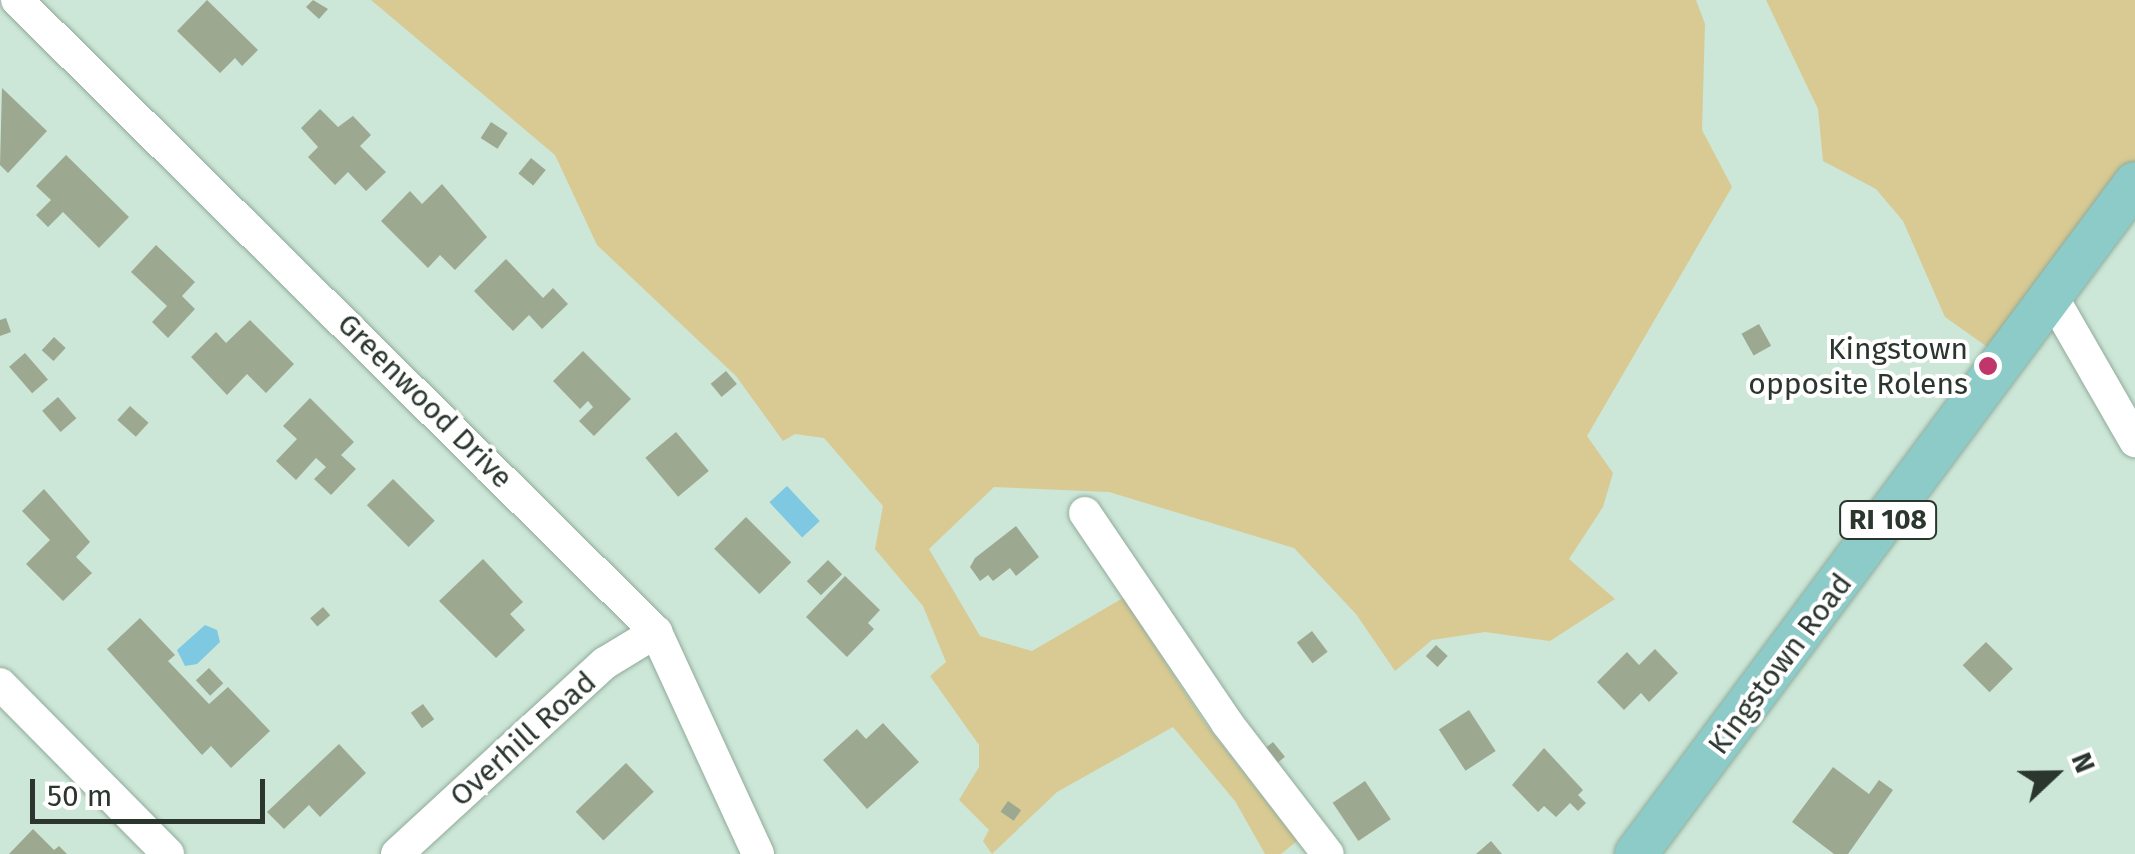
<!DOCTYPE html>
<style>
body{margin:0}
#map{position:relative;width:2135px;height:854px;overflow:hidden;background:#cce7d7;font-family:"Fira Sans",sans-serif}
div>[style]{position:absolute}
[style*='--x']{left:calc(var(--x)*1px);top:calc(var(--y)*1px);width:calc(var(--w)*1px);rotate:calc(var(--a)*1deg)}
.green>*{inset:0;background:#d8ca92}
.water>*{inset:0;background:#7ec8e1;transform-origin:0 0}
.building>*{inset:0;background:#9da890;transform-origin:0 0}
.roads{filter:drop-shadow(0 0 2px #91aa9b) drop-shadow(0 0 2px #91aa9b)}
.minor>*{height:32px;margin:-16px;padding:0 16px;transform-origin:16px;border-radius:16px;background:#fff}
.major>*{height:42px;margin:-21px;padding:0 21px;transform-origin:21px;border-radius:21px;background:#8dcbc8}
.dots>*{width:28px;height:28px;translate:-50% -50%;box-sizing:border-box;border:5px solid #fff;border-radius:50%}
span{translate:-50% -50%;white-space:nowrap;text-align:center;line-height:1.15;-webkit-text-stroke:8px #fff;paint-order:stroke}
.shield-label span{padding:2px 8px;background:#fff;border:2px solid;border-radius:8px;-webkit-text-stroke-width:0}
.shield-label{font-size:28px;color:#2b362f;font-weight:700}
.poi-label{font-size:30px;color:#2b362f}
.right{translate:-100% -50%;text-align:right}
.street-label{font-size:30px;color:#2b362f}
.north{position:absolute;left:2005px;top:724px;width:100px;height:100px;-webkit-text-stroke:8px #fff;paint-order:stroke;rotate:68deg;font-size:28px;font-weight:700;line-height:40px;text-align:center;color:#2b362f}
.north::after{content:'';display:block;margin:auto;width:35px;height:45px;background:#2b362f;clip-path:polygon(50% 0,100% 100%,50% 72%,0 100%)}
.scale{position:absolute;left:30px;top:779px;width:235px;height:45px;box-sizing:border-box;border:5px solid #2b362f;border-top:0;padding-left:12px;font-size:30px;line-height:35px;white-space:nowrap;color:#2b362f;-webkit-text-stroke:8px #fff;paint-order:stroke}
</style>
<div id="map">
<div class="green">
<i style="clip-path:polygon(371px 0,1696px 0,1705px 24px,1702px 130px,1732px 187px,1587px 436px,1613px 473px,1603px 507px,1569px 559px,1615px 599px,1550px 641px,1485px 632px,1432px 640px,1395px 671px,1356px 614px,1294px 548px,1109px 492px,994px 487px,929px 549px,980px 636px,1032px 651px,1123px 598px,1205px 723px,1297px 841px,1281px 854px,1265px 854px,1235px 801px,1173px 727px,1057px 792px,992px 854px,983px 841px,989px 830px,959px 800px,979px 767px,979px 745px,930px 676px,946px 662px,923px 606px,875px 549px,883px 506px,824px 438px,795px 434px,783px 441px,736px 376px,597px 245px,555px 155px)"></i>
<i style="clip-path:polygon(1766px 0,2135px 0,2135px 179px,2003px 358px,1945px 317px,1903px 221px,1876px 189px,1823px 161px,1818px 109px)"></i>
</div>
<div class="water">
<i style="left:787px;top:486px;width:48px;height:24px;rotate:47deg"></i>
<i style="clip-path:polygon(205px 625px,217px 630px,220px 642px,197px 664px,185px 666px,177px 650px)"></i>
</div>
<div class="building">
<i style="clip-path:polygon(207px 0,258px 50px,242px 66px,235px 58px,220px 73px,177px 31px)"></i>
<i style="clip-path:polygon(313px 0,328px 9px,319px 19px,306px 7px)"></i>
<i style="clip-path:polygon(2px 88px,47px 131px,8px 173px,0 165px)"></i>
<i style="clip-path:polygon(320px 109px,338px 127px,353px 116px,371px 135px,360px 146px,386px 172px,366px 191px,348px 172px,335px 185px,308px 157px,318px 147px,301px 128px)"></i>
<i style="left:491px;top:122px;width:20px;height:19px;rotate:33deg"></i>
<i style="clip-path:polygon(66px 155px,129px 217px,99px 248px,63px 212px,48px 227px,36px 215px,51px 200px,36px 186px)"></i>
<i style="left:531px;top:158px;width:19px;height:20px;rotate:39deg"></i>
<i style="clip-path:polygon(442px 184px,487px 237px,455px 270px,440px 255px,428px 268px,381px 221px,410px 191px,422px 204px)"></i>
<i style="clip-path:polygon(156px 245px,195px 282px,182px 296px,195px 309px,168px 338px,152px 322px,167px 306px,131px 272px)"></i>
<i style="clip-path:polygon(506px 259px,543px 298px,553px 288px,568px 304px,542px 329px,529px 315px,513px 331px,474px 291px)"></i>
<i style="clip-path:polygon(6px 318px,11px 332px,0 336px,0 320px)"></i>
<i style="clip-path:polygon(250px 320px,294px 364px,266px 393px,247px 374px,227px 395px,191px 357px,216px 332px,226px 343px)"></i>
<i style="left:1759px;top:324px;width:25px;height:20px;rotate:61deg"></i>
<i style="left:54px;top:337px;width:16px;height:18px;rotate:43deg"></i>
<i style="clip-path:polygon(583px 351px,631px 399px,594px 436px,579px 421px,593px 407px,588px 401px,580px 409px,553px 381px)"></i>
<i style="left:25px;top:353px;width:35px;height:21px;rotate:49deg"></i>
<i style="left:726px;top:371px;width:17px;height:20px;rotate:50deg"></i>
<i style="left:58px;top:397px;width:28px;height:21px;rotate:49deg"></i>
<i style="clip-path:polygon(310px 398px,354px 442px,341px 455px,356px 469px,331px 495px,314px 479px,326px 467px,316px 458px,296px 480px,276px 461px,297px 439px,283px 426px)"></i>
<i style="left:130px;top:406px;width:25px;height:19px;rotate:42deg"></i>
<i style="left:676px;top:432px;width:51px;height:40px;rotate:50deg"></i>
<i style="left:393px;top:479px;width:59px;height:37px;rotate:45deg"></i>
<i style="clip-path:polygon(44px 489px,90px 542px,76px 557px,92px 573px,63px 601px,26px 564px,50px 540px,22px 511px)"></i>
<i style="left:746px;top:517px;width:64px;height:45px;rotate:45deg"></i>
<i style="clip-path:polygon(1016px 526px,1039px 557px,1016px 576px,1010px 568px,993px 581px,988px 575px,980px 581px,970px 567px,975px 558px)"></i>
<i style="clip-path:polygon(483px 559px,523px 602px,510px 614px,525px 630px,496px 658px,439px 601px)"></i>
<i style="left:828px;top:560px;width:20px;height:30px;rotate:45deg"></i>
<i style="clip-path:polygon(845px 576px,880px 610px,868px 623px,874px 629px,847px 657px,806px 617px)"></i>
<i style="left:323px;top:607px;width:11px;height:17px;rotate:49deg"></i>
<i style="clip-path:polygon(140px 618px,175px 655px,168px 661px,209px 704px,228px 687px,270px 731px,231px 768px,211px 746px,202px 755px,107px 649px)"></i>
<i style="left:1312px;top:631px;width:26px;height:19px;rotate:53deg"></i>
<i style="left:1986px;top:642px;width:38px;height:33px;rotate:45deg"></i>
<i style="left:1436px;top:645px;width:16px;height:15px;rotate:43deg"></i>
<i style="clip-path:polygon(1655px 649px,1678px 673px,1649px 702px,1641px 693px,1624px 710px,1597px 682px,1627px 652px,1639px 665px)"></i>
<i style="left:209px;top:668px;width:21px;height:18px;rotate:47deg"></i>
<i style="left:423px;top:704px;width:19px;height:15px;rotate:54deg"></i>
<i style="left:1469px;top:710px;width:49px;height:36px;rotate:57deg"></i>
<i style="clip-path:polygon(883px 723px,919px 762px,867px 809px,823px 760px,857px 729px,866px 739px)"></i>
<i style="left:1273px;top:742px;width:19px;height:14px;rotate:51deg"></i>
<i style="clip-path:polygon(339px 744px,366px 773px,320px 817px,309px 805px,284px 829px,267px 812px)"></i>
<i style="clip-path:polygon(1544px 748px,1583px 790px,1578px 795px,1586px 803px,1578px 811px,1570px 803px,1556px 817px,1544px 806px,1538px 812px,1512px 785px)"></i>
<i style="left:626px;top:763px;width:40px;height:70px;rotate:46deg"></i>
<i style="clip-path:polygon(1833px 767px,1869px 794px,1879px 780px,1893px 790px,1848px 854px,1834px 854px,1792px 822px)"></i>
<i style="left:1365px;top:781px;width:46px;height:39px;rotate:56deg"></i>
<i style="left:1008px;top:801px;width:16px;height:13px;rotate:35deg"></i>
<i style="clip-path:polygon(33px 829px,54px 850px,59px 846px,67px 854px,9px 854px)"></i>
<i style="clip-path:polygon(1491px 841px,1502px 854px,1476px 854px)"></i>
</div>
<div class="roads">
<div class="minor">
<i style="--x:17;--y:0;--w:899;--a:44.68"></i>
<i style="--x:656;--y:632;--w:244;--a:65.3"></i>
<i style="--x:2054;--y:300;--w:163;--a:60.1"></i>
<i style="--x:1085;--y:513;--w:254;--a:55.9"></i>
<i style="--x:1227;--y:723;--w:165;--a:52.4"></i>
<i style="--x:0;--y:684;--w:239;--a:45.3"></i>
<i style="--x:397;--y:854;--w:282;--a:-42.6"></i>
<i style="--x:605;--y:663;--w:60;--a:-31.3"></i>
</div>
<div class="major">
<i style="--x:1636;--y:854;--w:836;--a:-53.36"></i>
</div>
</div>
<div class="dots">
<i style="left:1988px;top:366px;background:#c0356a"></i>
</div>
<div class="shield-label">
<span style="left:1888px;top:520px">RI 108</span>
</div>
<div class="poi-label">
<span class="right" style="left:1968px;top:366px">Kingstown<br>opposite Rolens</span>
</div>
<div class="street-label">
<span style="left:425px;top:401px;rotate:45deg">Greenwood Drive</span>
<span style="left:1780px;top:664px;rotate:-53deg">Kingstown Road</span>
<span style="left:523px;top:739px;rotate:-42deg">Overhill Road</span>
</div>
<div class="north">N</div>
<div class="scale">50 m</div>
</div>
